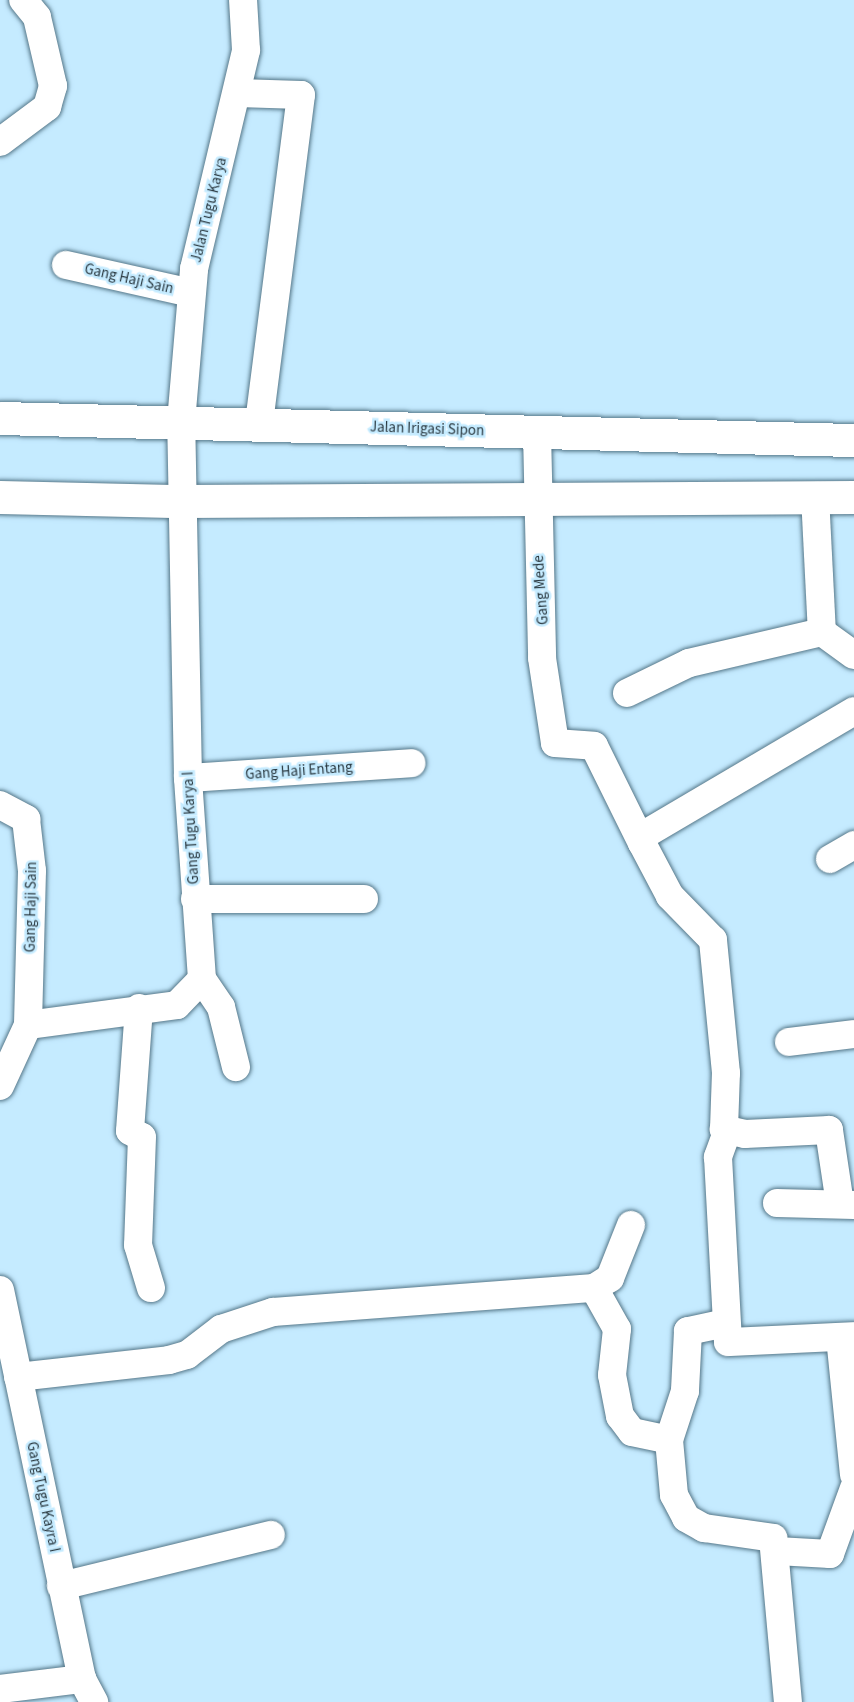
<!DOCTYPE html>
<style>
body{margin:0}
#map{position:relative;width:854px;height:1702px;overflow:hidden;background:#c5ebff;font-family:"Source Sans 3",sans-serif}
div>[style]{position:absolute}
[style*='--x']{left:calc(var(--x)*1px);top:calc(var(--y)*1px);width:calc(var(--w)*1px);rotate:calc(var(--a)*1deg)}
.roads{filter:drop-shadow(0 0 2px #557789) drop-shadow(0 0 2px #557789)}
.minor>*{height:28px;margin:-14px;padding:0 14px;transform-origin:14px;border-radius:14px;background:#fff}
.tertiary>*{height:33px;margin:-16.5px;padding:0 16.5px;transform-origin:16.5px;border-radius:16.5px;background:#fff}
span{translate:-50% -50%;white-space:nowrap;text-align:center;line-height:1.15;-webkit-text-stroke:5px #c5ebff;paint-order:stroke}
.street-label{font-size:15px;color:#2a3941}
</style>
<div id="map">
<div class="roads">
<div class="minor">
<i style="--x:238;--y:93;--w:63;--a:1.8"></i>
<i style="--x:301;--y:95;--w:332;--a:97.3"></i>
<i style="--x:0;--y:142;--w:59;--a:-36.7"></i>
<i style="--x:47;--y:107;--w:22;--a:-74"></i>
<i style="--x:53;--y:86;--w:71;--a:-103.1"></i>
<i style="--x:37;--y:17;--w:22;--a:-129"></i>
<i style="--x:66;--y:265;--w:128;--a:12.6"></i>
<i style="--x:537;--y:432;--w:226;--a:88.7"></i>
<i style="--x:542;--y:658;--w:86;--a:81.3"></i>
<i style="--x:555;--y:743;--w:39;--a:4"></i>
<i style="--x:594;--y:746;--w:108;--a:63.7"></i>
<i style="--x:815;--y:496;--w:136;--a:87.1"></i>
<i style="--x:627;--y:693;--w:69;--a:-25.8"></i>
<i style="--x:689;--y:663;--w:137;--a:-13.1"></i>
<i style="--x:822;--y:632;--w:39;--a:36"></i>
<i style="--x:188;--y:778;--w:224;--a:-3.8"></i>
<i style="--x:0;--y:805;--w:30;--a:28"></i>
<i style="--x:26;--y:819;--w:52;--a:83.4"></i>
<i style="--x:32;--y:871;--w:154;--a:91.5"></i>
<i style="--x:28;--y:1025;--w:67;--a:114.7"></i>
<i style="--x:830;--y:859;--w:28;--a:-30"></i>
<i style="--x:195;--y:899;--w:169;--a:0"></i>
<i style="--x:202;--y:979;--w:34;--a:56"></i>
<i style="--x:221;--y:1007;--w:62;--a:76"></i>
<i style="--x:139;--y:1008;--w:123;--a:94.2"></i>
<i style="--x:130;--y:1131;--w:13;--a:27"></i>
<i style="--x:142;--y:1137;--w:108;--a:92.1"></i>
<i style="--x:138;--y:1245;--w:45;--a:73.2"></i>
<i style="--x:28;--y:1025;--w:150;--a:-7.6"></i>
<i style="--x:177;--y:1005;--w:36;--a:-46"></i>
<i style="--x:202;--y:979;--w:201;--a:-94"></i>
<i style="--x:188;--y:778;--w:356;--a:-91.1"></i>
<i style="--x:181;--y:422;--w:154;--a:-85.1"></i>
<i style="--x:194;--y:269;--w:225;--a:-76.6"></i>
<i style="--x:246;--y:50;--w:50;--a:-93.4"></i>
<i style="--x:789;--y:1042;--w:65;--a:-7"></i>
<i style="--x:727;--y:1132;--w:27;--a:110"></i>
<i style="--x:718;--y:1157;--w:185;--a:86.9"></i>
<i style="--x:728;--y:1342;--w:126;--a:-2.7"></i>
<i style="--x:777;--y:1203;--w:77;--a:1.5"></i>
<i style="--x:840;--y:1204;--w:75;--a:-98.5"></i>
<i style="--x:829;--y:1130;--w:84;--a:177.3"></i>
<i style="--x:745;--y:1134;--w:22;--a:-167"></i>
<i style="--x:724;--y:1129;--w:56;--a:-88"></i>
<i style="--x:726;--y:1073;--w:134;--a:-95.6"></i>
<i style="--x:713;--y:940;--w:62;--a:-134.3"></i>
<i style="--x:670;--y:896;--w:60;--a:-117.8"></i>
<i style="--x:642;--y:843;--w:11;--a:-63"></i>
<i style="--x:647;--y:833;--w:240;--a:-30.5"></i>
<i style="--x:594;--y:1288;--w:47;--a:60.7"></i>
<i style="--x:617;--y:1329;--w:46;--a:96.2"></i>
<i style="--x:612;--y:1375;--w:42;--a:79"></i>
<i style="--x:620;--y:1416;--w:20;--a:53"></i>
<i style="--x:632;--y:1432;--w:38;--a:12"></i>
<i style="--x:0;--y:1290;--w:398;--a:78.1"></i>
<i style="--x:82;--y:1679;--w:26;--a:62"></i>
<i style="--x:726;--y:1323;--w:39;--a:168"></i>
<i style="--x:688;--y:1331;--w:60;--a:92.9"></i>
<i style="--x:685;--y:1391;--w:52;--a:108.1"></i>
<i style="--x:669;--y:1440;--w:55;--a:84.8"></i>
<i style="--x:674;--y:1495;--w:26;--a:62"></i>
<i style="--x:686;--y:1518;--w:21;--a:29"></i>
<i style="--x:704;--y:1528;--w:70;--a:8.2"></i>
<i style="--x:773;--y:1538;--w:165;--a:84.8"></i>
<i style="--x:840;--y:1337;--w:138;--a:84.2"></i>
<i style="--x:18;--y:1377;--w:152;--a:-6.4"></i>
<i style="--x:169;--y:1360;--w:19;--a:-16"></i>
<i style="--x:187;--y:1355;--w:43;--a:-37.4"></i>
<i style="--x:221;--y:1329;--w:55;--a:-18.1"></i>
<i style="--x:273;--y:1312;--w:322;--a:-4.3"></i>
<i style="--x:594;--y:1288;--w:19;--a:-32"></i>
<i style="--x:610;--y:1278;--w:57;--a:-68.4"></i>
<i style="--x:777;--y:1551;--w:53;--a:3.2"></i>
<i style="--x:830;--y:1554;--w:70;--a:-70"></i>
<i style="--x:61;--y:1586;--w:216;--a:-13.7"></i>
<i style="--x:0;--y:1689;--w:83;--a:-7"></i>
</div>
<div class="tertiary">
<i style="--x:0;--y:418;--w:854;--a:1.48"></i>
<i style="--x:0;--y:497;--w:183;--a:1.3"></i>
<i style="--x:183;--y:501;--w:671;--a:-0.34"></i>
</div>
</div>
<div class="street-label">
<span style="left:209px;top:210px;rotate:-76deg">Jalan Tugu Karya</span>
<span style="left:129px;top:279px;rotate:13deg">Gang Haji Sain</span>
<span style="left:427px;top:429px;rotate:2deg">Jalan Irigasi Sipon</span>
<span style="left:541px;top:590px;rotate:-94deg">Gang Mede</span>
<span style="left:299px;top:771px;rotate:-4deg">Gang Haji Entang</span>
<span style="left:191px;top:828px;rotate:-93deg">Gang Tugu Karya I</span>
<span style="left:31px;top:907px;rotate:-89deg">Gang Haji Sain</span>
<span style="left:43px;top:1497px;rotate:78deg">Gang Tugu Kayra I</span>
</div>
</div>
